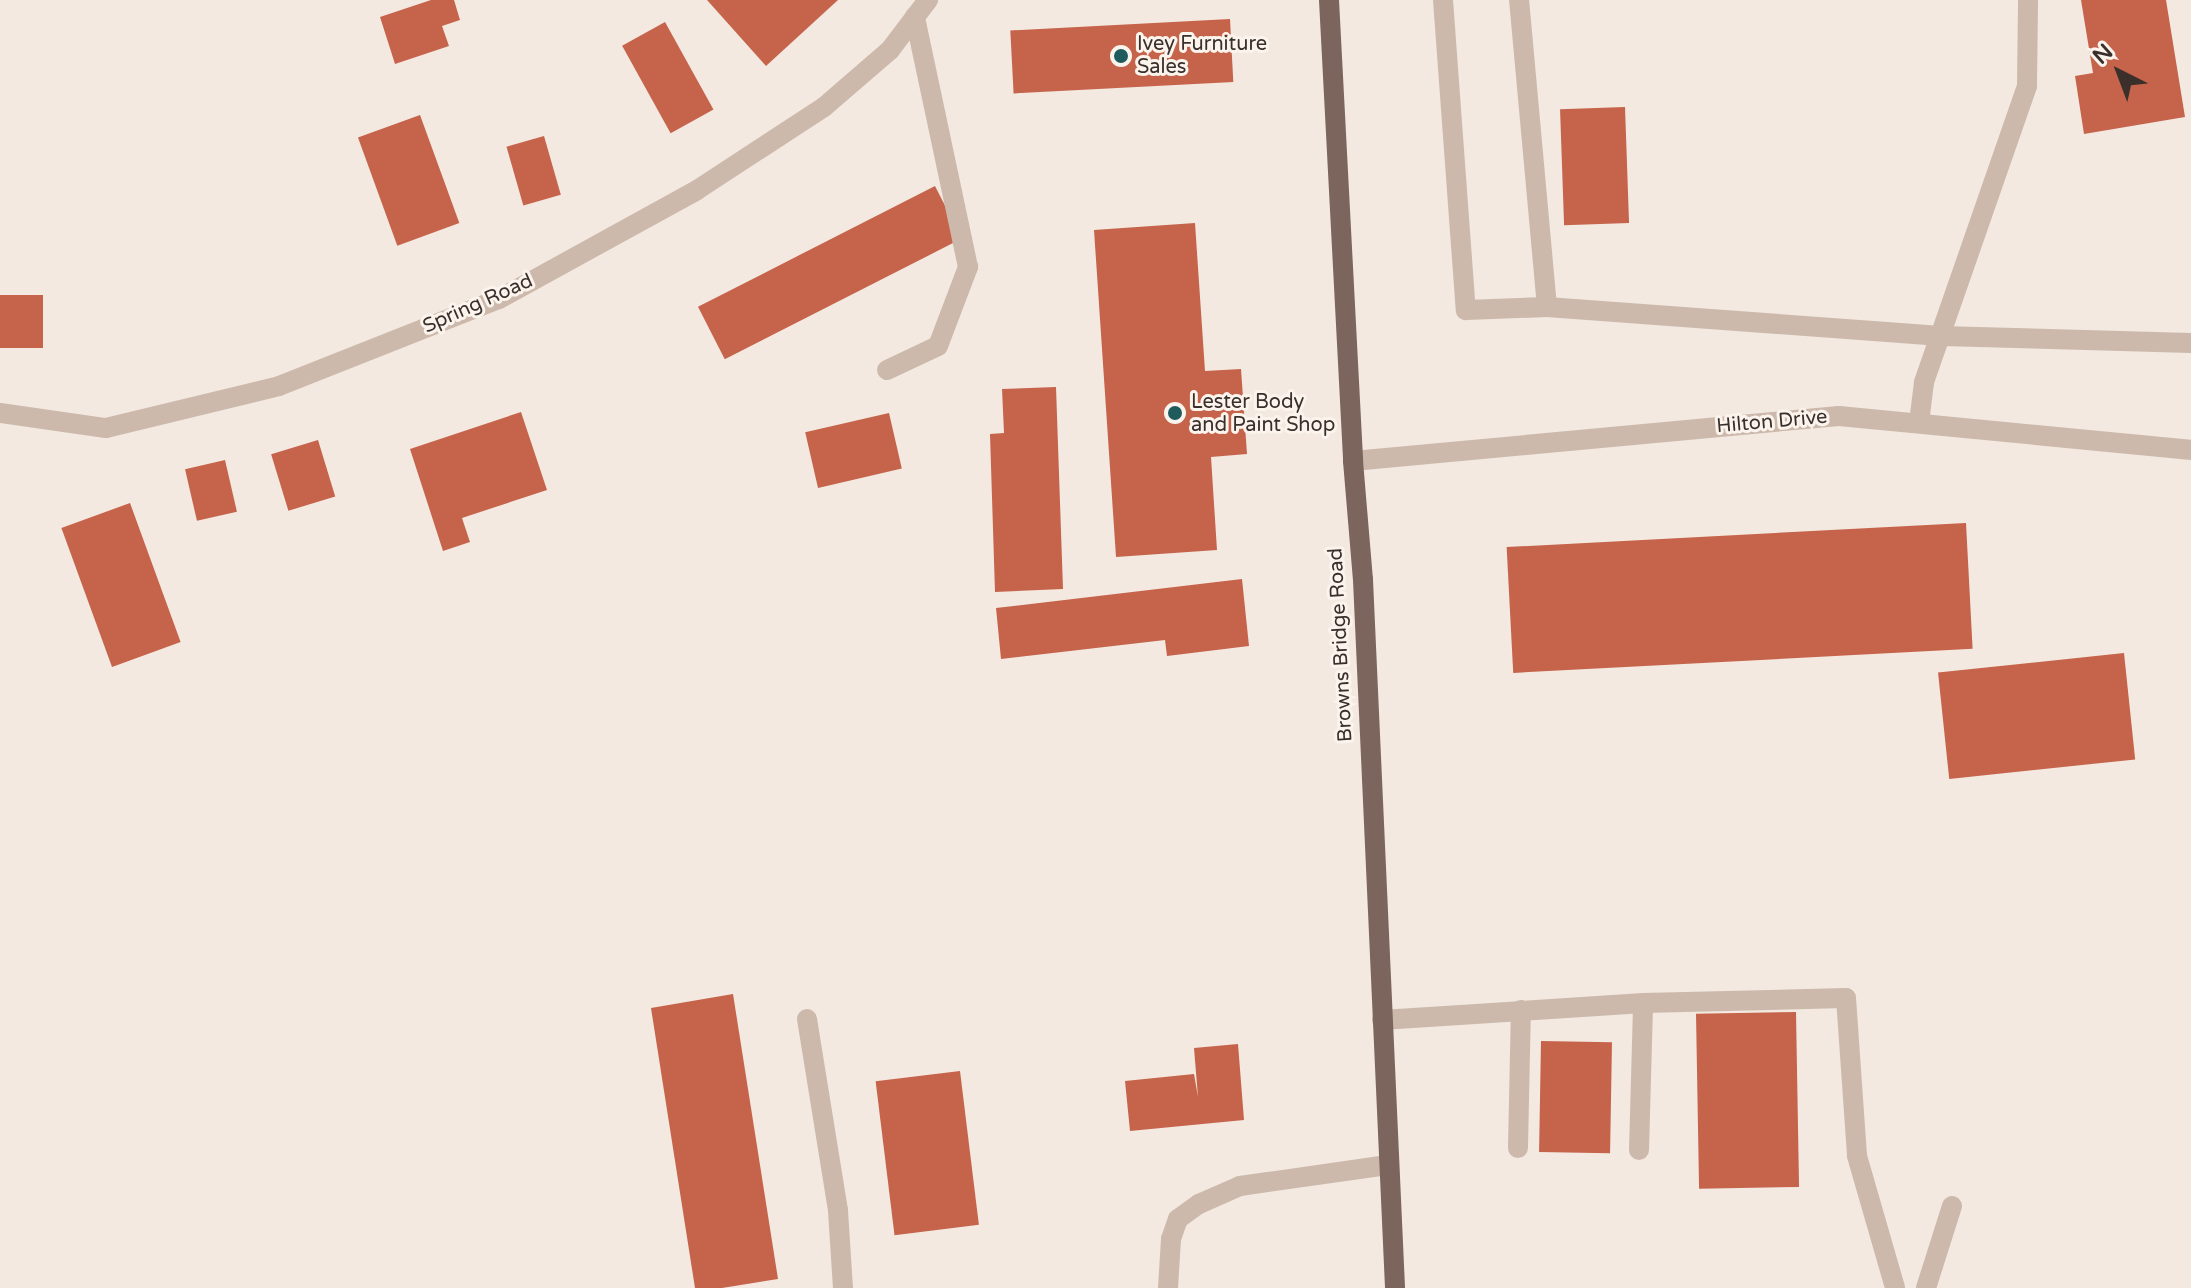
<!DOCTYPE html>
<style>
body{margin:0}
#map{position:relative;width:2191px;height:1288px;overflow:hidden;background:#f3e9e0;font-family:"Varela Round",sans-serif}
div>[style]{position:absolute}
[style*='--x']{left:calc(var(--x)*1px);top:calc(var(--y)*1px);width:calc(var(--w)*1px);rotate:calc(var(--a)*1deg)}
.building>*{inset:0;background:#c6634b;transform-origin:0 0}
.minor>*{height:20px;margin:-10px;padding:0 10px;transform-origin:10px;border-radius:10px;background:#ccb9ac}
.major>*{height:20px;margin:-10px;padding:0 10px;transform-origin:10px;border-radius:10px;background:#7c655c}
.dots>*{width:22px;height:22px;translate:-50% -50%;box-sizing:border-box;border:4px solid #fbf4ed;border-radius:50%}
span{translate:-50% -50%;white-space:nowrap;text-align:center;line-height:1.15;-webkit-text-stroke:6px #fbf4ed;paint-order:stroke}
.poi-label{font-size:20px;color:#3a2f2b}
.left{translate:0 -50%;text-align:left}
.street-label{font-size:20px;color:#3a2f2b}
.north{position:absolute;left:2079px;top:32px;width:80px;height:80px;-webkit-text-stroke:6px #fbf4ed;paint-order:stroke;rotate:318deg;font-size:22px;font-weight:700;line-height:32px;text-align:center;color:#3a2f2b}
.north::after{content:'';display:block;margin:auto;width:28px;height:36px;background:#3a2f2b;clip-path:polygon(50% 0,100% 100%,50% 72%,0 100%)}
</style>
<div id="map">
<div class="building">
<i style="clip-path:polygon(431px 0,454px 0,460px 20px,442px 26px,449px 46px,395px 64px,380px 17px)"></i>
<i style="clip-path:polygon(707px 0,838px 0,766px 66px)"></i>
<i style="clip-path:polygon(2081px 0,2166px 0,2185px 117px,2084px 134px,2075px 76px,2093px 73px)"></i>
<i style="left:1230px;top:19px;width:63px;height:220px;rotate:87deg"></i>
<i style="left:665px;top:22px;width:100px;height:49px;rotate:61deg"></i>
<i style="left:1625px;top:107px;width:116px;height:65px;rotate:88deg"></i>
<i style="left:420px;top:115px;width:115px;height:66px;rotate:70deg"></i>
<i style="left:544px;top:136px;width:61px;height:39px;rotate:74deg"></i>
<i style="left:935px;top:186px;width:59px;height:266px;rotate:63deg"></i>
<i style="clip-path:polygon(1195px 223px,1205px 371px,1241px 369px,1247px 454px,1211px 457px,1217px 550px,1116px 557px,1094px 230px)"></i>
<i style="left:0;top:295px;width:43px;height:53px"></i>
<i style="clip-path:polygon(1056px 387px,1063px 589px,995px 592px,990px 434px,1004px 433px,1002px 389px)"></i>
<i style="clip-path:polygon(521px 412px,547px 490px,462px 518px,470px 542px,443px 551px,410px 449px)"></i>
<i style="left:889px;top:413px;width:57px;height:86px;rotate:77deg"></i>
<i style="left:318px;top:440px;width:59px;height:49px;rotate:73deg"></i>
<i style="left:225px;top:460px;width:53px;height:41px;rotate:77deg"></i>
<i style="left:130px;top:503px;width:148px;height:73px;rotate:70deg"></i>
<i style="left:1966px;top:523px;width:126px;height:460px;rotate:87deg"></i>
<i style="clip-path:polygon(1242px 579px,1249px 646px,1167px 656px,1165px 640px,1001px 659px,996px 608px)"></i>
<i style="left:2124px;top:653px;width:107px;height:187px;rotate:84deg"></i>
<i style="clip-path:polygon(733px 994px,778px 1279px,722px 1288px,695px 1288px,651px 1008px)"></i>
<i style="left:1796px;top:1012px;width:175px;height:100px;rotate:89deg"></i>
<i style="left:1541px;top:1041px;width:71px;height:111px;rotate:1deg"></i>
<i style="clip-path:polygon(1238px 1044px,1244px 1120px,1130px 1131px,1125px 1081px,1194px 1074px,1198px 1097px,1194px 1048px)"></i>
<i style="left:960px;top:1071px;width:155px;height:85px;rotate:83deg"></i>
</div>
<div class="minor">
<i style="--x:1443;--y:0;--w:311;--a:85.8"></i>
<i style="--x:1466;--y:310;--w:81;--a:-2.1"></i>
<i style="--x:1547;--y:307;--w:308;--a:-95.2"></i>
<i style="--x:1547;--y:307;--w:395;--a:4.2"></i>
<i style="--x:1941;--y:336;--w:250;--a:1.6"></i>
<i style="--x:887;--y:370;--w:56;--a:-25.2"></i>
<i style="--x:938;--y:346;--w:85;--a:-69.2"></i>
<i style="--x:968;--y:267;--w:256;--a:-102"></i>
<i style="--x:0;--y:413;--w:107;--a:8.1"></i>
<i style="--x:106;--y:428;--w:178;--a:-13.6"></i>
<i style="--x:279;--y:386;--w:237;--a:-21.6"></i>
<i style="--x:499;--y:299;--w:226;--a:-28.8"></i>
<i style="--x:697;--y:190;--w:152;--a:-33.2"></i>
<i style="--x:824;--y:107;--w:87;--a:-40.8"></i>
<i style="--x:890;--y:50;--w:63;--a:-52.8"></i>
<i style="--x:1919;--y:423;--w:41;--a:-83"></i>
<i style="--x:1924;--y:382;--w:313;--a:-70.8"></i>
<i style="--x:2027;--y:86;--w:86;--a:-89.3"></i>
<i style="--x:1353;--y:461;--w:488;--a:-5.3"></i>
<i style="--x:1839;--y:416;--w:354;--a:5.5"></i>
<i style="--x:807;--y:1019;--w:194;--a:80.8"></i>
<i style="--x:838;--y:1211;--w:77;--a:86.3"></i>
<i style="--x:1382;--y:1020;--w:262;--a:-3.7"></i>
<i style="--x:1643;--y:1003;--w:203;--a:-1.4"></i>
<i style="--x:1846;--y:998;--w:158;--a:86"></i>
<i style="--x:1857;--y:1156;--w:137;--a:73.9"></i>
<i style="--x:1518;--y:1148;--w:138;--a:-88.8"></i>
<i style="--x:1639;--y:1150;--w:147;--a:-88.4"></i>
<i style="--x:1168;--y:1288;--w:49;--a:-86.5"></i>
<i style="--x:1171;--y:1239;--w:21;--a:-71"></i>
<i style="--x:1178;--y:1219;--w:26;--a:-36"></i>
<i style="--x:1199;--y:1204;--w:45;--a:-23.7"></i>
<i style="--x:1240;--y:1186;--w:149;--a:-8.1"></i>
<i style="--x:1926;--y:1288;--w:86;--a:-72.4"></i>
</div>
<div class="major">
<i style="--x:1329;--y:0;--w:462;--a:87"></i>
<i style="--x:1353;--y:461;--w:119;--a:85.2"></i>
<i style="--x:1363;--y:580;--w:709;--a:87.41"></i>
</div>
<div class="dots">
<i style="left:1121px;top:56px;background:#1f5b5c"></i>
<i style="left:1175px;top:413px;background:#1f5b5c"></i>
</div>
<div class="poi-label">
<span class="left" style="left:1137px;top:56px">Ivey Furniture<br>Sales</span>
<span class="left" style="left:1191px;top:414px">Lester Body<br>and Paint Shop</span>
</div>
<div class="street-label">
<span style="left:478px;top:304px;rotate:-24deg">Spring Road</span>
<span style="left:1772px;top:422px;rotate:-5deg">Hilton Drive</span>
<span style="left:1341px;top:645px;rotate:-93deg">Browns Bridge Road</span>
</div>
<div class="north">N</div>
</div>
